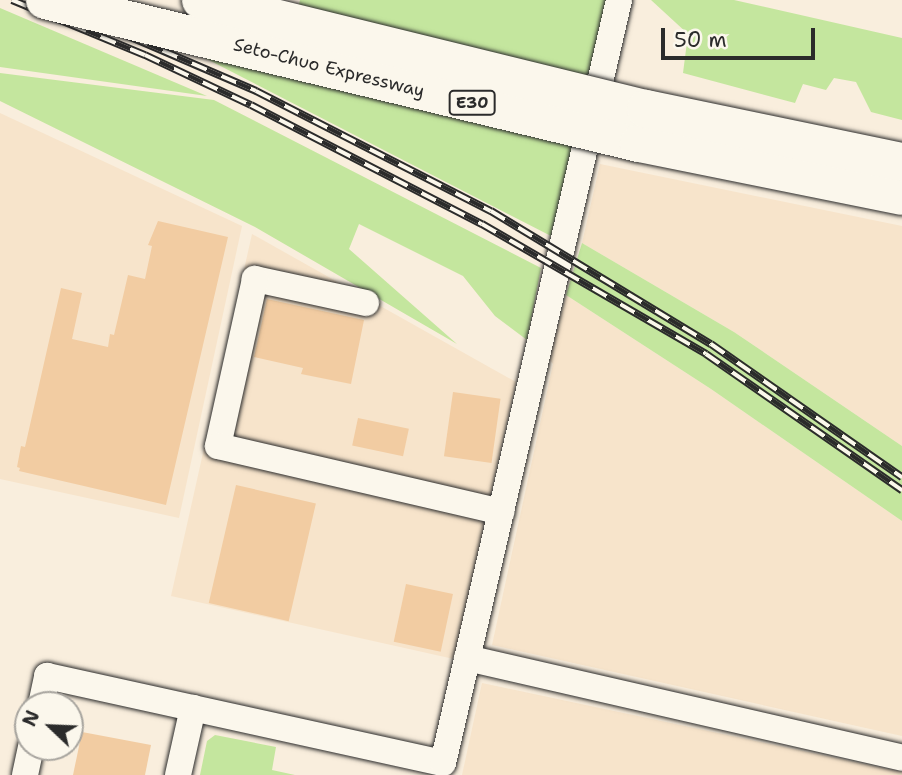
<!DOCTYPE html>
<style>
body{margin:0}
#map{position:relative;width:902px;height:775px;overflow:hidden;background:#f9eedd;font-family:"Shantell Sans",sans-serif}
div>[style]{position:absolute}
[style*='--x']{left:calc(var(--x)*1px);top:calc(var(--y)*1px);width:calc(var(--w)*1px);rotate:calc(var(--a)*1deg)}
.built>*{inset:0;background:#f7e4cb}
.green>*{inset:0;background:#c4e69e}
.building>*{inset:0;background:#f2cca2;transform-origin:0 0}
.roads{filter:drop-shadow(0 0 2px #2b2b2b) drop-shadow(0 0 2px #2b2b2b)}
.minor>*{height:26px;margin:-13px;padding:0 13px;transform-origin:13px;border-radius:13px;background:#fbf7ec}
.rail>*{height:8px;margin-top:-4px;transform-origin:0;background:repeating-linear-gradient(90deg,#fbf7ec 0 16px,#2b2b2b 0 32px);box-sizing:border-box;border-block:2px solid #2b2b2b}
.bridges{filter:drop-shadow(0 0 2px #2b2b2b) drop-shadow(0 0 2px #2b2b2b)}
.highway-bridge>*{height:38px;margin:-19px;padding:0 19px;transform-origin:19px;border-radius:19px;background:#fbf7ec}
span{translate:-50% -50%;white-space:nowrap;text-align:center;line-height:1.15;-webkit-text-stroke:5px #fbf7ec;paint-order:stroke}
.shield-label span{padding:2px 5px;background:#fbf7ec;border:2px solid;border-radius:5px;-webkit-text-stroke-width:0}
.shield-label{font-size:16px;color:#2b2b2b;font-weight:700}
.street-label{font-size:18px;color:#2b2b2b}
.north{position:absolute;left:14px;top:691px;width:70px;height:70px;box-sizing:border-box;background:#fbf7ec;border:2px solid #a8a59f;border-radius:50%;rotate:293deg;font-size:19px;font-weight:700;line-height:28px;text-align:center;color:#2b2b2b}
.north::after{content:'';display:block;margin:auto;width:24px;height:32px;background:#2b2b2b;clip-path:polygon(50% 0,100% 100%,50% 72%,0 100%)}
.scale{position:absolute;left:661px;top:28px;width:154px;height:32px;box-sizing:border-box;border:4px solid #2b2b2b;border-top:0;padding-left:9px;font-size:21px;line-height:24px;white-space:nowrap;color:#2b2b2b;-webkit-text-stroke:5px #fbf7ec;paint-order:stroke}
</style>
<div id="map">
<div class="built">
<i style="clip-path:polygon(0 113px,242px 226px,179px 518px,0 479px)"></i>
<i style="clip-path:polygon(600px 164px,902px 226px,902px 446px,734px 332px,582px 243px)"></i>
<i style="clip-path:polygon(252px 234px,516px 382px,454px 659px,171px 596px)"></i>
<i style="clip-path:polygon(566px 295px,711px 389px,902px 521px,902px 736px,492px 645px,553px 364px,549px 359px)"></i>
<i style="clip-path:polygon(482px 683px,902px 772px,902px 775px,462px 775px)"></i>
</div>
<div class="green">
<i style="clip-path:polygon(300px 0,607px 0,551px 236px,166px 38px,283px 68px)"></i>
<i style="clip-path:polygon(651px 0,734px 0,902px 38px,902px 120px,871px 112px,856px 82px,834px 78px,826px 90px,803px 84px,795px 103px,683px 73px,688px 34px)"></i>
<i style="clip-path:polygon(0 8px,207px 96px,0 67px)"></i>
<i style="clip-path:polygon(0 73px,214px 100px,541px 268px,527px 340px,495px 316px,463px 276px,359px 224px,349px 249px,457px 344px,255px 227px,0 101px)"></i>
<i style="clip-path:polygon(582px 243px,734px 332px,902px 446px,902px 521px,711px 389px,566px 295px)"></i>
<i style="clip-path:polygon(215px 735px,276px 747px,272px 770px,295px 775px,200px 775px,207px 741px)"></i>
</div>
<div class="building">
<i style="clip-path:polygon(158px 221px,228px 237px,166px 505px,19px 471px,20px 468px,17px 467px,21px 446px,25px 447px,61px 288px,82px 293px,72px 339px,108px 347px,110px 334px,114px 335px,128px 275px,145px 279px,152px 246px,148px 245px)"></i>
<i style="clip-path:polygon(267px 299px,364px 320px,351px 384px,301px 374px,303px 368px,254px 357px)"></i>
<i style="left:453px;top:392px;width:48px;height:65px;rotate:8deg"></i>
<i style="left:358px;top:418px;width:52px;height:28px;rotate:12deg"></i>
<i style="left:236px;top:485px;width:82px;height:121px;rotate:13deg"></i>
<i style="left:406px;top:584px;width:48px;height:59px;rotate:12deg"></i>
<i style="clip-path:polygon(82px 732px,151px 745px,145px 775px,73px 775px)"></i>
</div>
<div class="roads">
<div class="minor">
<i style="--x:366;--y:303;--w:114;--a:-167.8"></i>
<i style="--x:255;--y:279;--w:171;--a:102.5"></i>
<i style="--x:218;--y:446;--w:291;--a:13.1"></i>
<i style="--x:467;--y:658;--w:446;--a:12.9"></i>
<i style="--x:41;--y:705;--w:30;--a:-78"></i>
<i style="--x:47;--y:676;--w:405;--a:12.4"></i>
<i style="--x:443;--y:763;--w:783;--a:-77.01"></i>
<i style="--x:25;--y:775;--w:29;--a:-78"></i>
<i style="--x:178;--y:775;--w:69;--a:-77.4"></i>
</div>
</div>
<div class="rail">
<i style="--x:12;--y:0;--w:144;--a:22.5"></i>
<i style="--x:145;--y:55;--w:117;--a:25.3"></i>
<i style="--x:251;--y:105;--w:260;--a:27.3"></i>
<i style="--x:482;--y:224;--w:259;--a:30.1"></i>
<i style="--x:706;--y:354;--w:239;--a:34.8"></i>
<i style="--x:45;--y:0;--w:230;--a:23.3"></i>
<i style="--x:256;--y:91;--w:264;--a:27.1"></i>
<i style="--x:491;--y:211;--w:257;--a:31.2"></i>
<i style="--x:711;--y:344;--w:233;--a:34.9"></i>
</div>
<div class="bridges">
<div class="highway-bridge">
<i style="--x:45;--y:0;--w:611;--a:13.54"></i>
<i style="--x:639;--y:143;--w:268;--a:11.4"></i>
<i style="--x:201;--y:0;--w:458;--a:13.8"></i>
<i style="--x:646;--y:109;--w:261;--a:11.7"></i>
</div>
</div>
<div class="shield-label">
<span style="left:472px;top:103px">E30</span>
</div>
<div class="street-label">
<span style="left:329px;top:68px;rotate:14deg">Seto-Chuo Expressway</span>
</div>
<div class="north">N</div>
<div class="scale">50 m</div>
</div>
